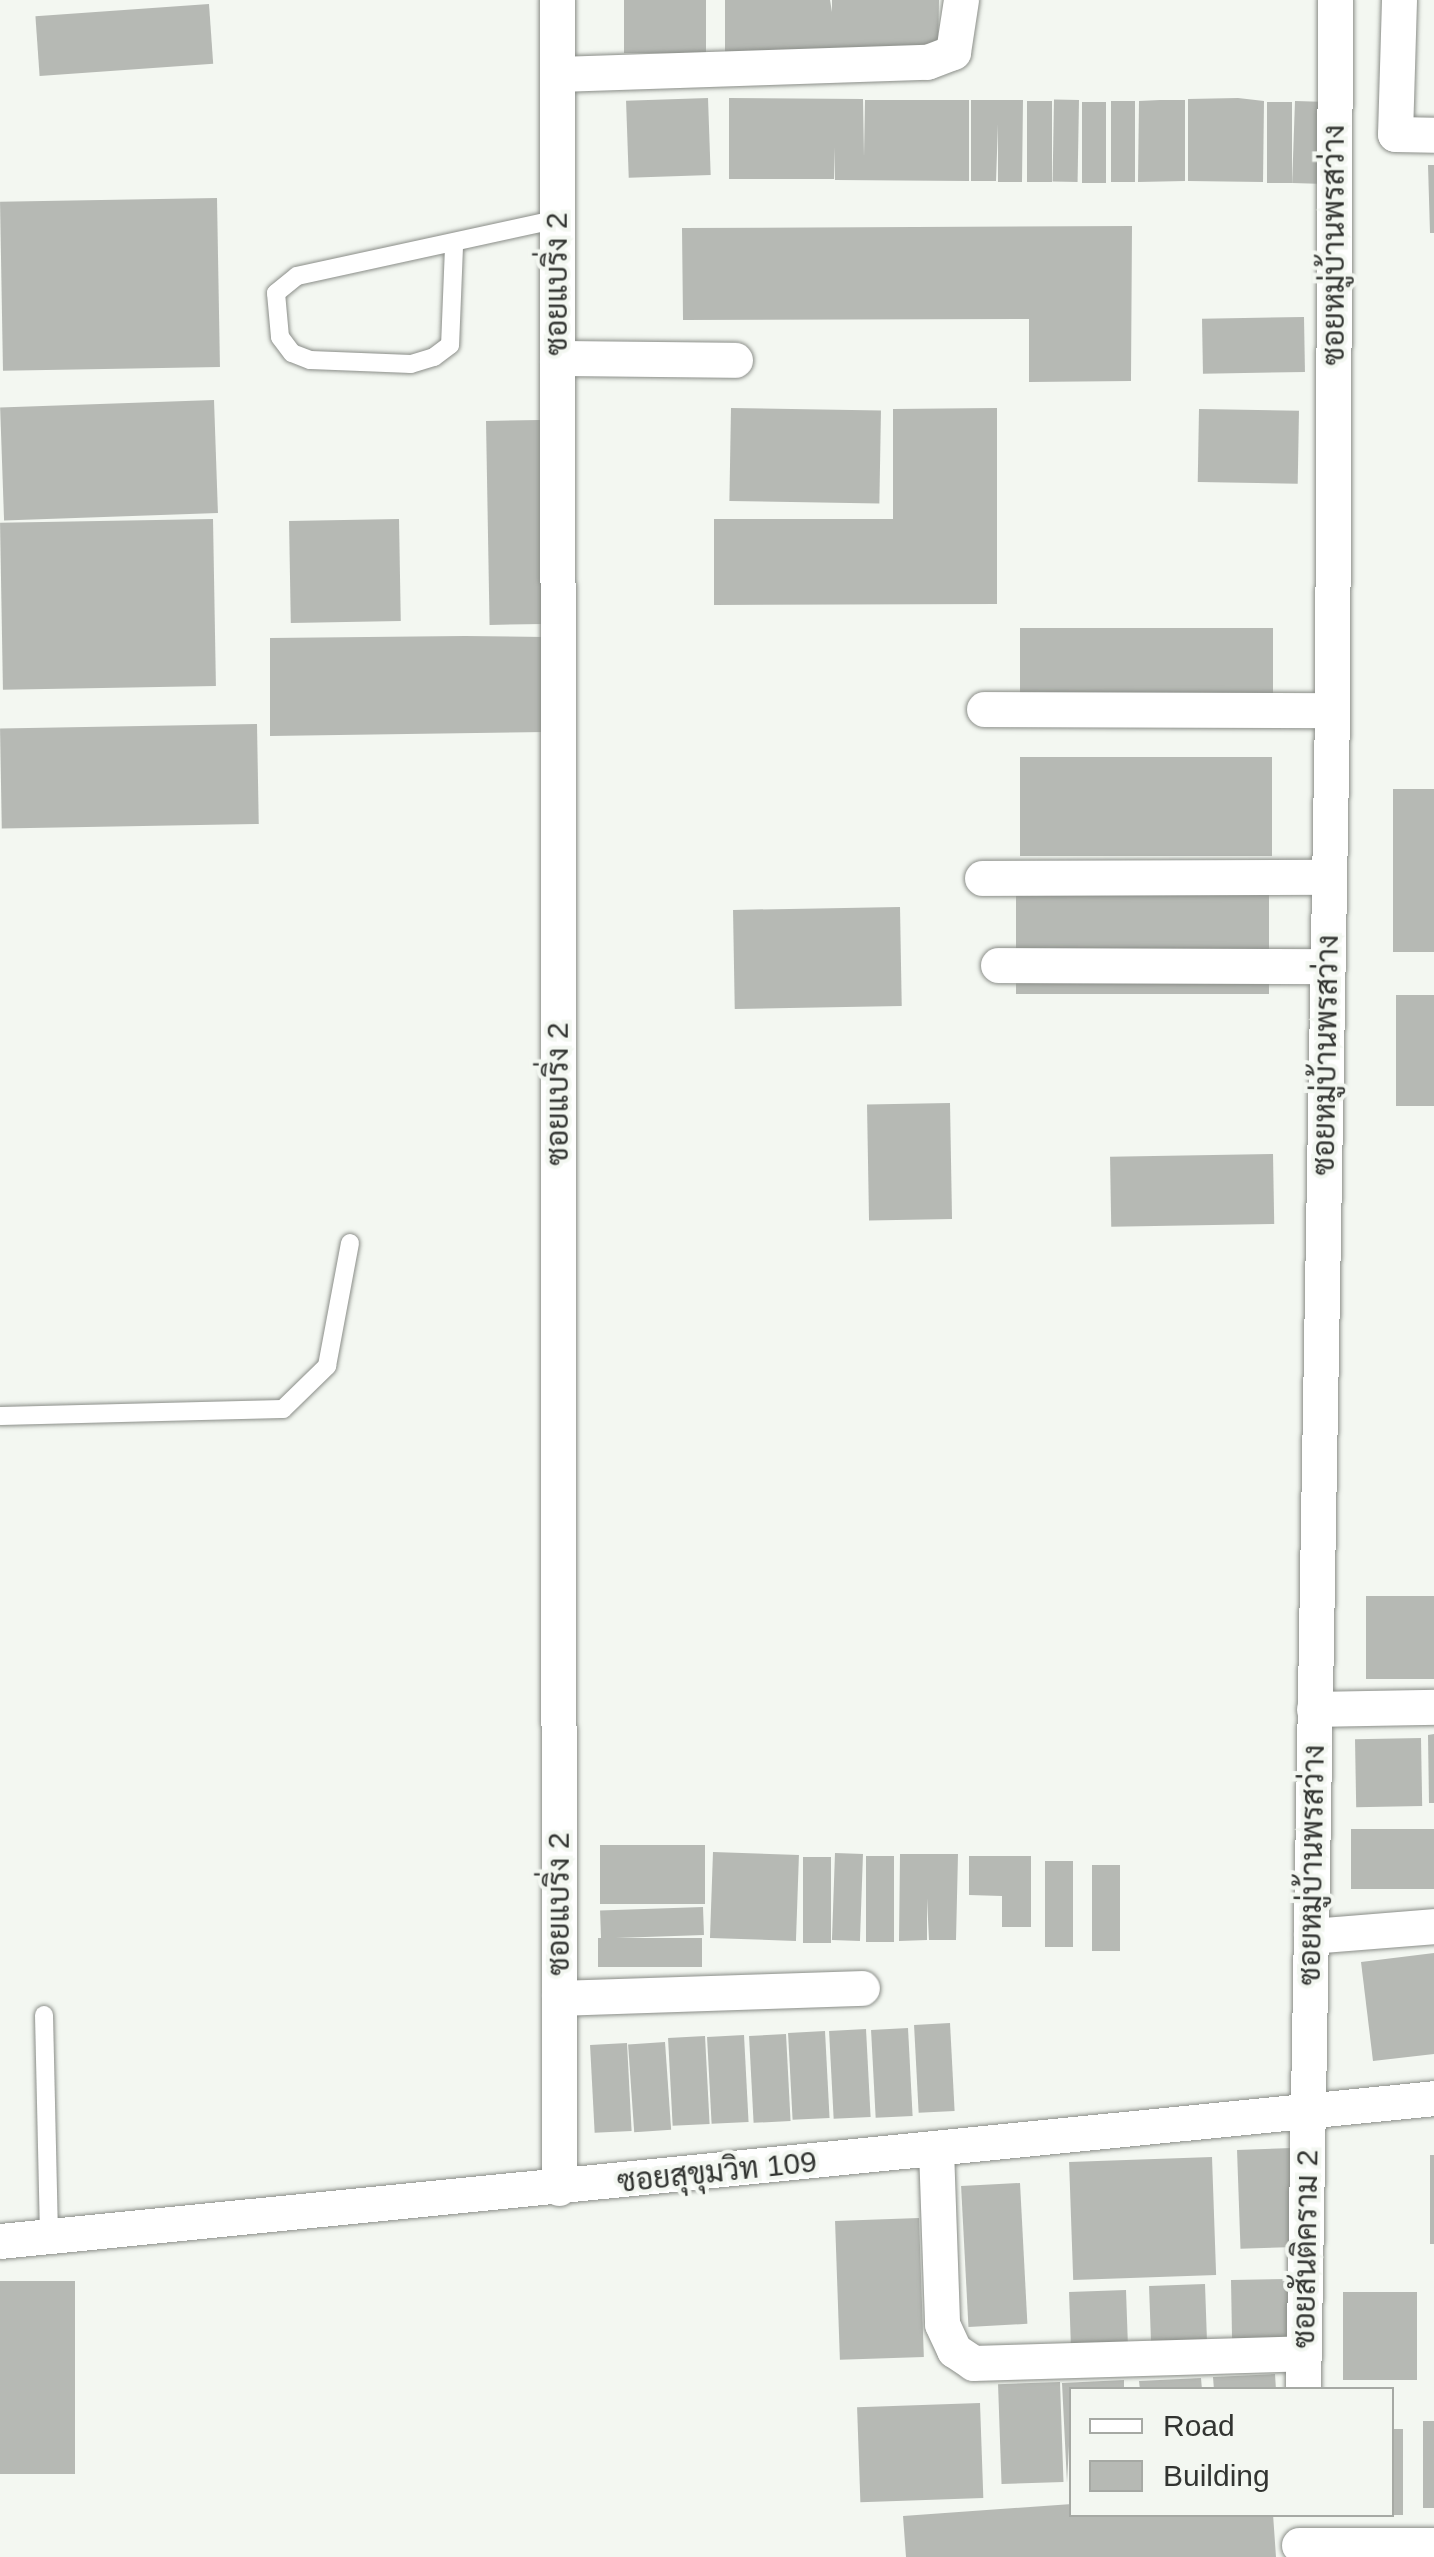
<!DOCTYPE html>
<meta charset="utf-8">
<style>
body{margin:0}
#map{position:relative;width:1434px;height:2557px;overflow:hidden;background:#f3f7f1;font-family:Arial,Sarabun,sans-serif}
div>[style]{position:absolute}
[style*='--x']{left:calc(var(--x)*1px);top:calc(var(--y)*1px);width:calc(var(--w)*1px);rotate:calc(var(--a)*1deg)}
.building>*{inset:0;background:#b6b9b4;transform-origin:0 0}
.roads{filter:drop-shadow(0 0 2px #8a8d88) drop-shadow(0 0 2px #8a8d88)}
.service>*{height:18px;margin:-9px;padding:0 9px;transform-origin:9px;border-radius:9px;background:#fff}
.minor>*{height:35px;margin:-17.5px;padding:0 17.5px;transform-origin:17.5px;border-radius:17.5px;background:#fff}
span{translate:-50% -50%;white-space:nowrap;text-align:center;line-height:1.15;-webkit-text-stroke:8px #f3f7f1;paint-order:stroke}
.street-label{font-size:30px;color:#323431}
.legend{position:absolute;left:1069px;top:2387px;width:325px;height:130px;box-sizing:border-box;background:#f3f7f1;border:2px solid #a6a9a4;margin:0;padding:12px 18px;list-style:none;font-size:30px;color:#323431}
.legend li{display:flex;align-items:center;gap:20px;height:50px}
.legend b{width:50px;border:2px solid #a6a9a4}
</style>
<div id="map">
<div class="building">
<i style="left:624px;top:0;width:82px;height:53px"></i>
<i style="clip-path:polygon(725px 0,830px 0,832px 12px,832px 0,939px 0,938px 54px,725px 59px)"></i>
<i style="left:209px;top:4px;width:60px;height:174px;rotate:86deg"></i>
<i style="left:708px;top:98px;width:77px;height:82px;rotate:88deg"></i>
<i style="clip-path:polygon(729px 98px,863px 99px,864px 157px,865px 100px,969px 100px,969px 181px,835px 180px,834px 147px,834px 179px,729px 179px)"></i>
<i style="clip-path:polygon(1238px 98px,1264px 101px,1263px 182px,1188px 181px,1188px 99px)"></i>
<i style="clip-path:polygon(971px 100px,1023px 100px,1022px 182px,998px 182px,998px 124px,996px 181px,971px 181px)"></i>
<i style="left:1079px;top:100px;width:82px;height:25px;rotate:91deg"></i>
<i style="clip-path:polygon(1160px 100px,1185px 100px,1185px 181px,1138px 182px,1139px 101px)"></i>
<i style="left:1027px;top:101px;width:25px;height:81px"></i>
<i style="left:1111px;top:101px;width:24px;height:81px"></i>
<i style="left:1295px;top:101px;width:25px;height:82px;rotate:2deg"></i>
<i style="left:1082px;top:102px;width:24px;height:81px"></i>
<i style="left:1267px;top:102px;width:25px;height:81px"></i>
<i style="clip-path:polygon(1428px 165px,1434px 165px,1434px 233px,1430px 233px)"></i>
<i style="left:217px;top:198px;width:169px;height:217px;rotate:89deg"></i>
<i style="clip-path:polygon(1132px 226px,1131px 381px,1029px 382px,1029px 319px,683px 320px,682px 228px)"></i>
<i style="left:1304px;top:317px;width:55px;height:102px;rotate:89deg"></i>
<i style="left:214px;top:400px;width:113px;height:214px;rotate:88deg"></i>
<i style="left:731px;top:408px;width:150px;height:93px;rotate:1deg"></i>
<i style="clip-path:polygon(997px 408px,997px 604px,714px 605px,714px 519px,893px 519px,893px 409px)"></i>
<i style="left:1199px;top:409px;width:100px;height:73px;rotate:1deg"></i>
<i style="left:540px;top:420px;width:204px;height:54px;rotate:89deg"></i>
<i style="left:213px;top:519px;width:167px;height:213px;rotate:89deg"></i>
<i style="left:399px;top:519px;width:102px;height:110px;rotate:89deg"></i>
<i style="left:1020px;top:628px;width:253px;height:99px"></i>
<i style="clip-path:polygon(465px 636px,545px 637px,546px 732px,270px 736px,270px 638px)"></i>
<i style="left:257px;top:724px;width:100px;height:257px;rotate:89deg"></i>
<i style="left:1020px;top:757px;width:252px;height:99px"></i>
<i style="left:1434px;top:789px;width:163px;height:41px;rotate:90deg"></i>
<i style="left:1016px;top:895px;width:253px;height:99px"></i>
<i style="left:900px;top:907px;width:99px;height:167px;rotate:89deg"></i>
<i style="left:1434px;top:995px;width:111px;height:38px;rotate:90deg"></i>
<i style="left:950px;top:1103px;width:116px;height:83px;rotate:89deg"></i>
<i style="left:1273px;top:1154px;width:70px;height:163px;rotate:89deg"></i>
<i style="left:1366px;top:1596px;width:68px;height:83px"></i>
<i style="clip-path:polygon(1434px 1734px,1434px 1803px,1429px 1803px,1428px 1735px)"></i>
<i style="left:1421px;top:1738px;width:68px;height:66px;rotate:89deg"></i>
<i style="left:1434px;top:1829px;width:60px;height:83px;rotate:90deg"></i>
<i style="left:705px;top:1845px;width:59px;height:105px;rotate:90deg"></i>
<i style="left:713px;top:1852px;width:86px;height:86px;rotate:2deg"></i>
<i style="left:835px;top:1853px;width:28px;height:87px;rotate:2deg"></i>
<i style="clip-path:polygon(900px 1854px,958px 1854px,956px 1940px,929px 1940px,927px 1898px,927px 1940px,899px 1941px)"></i>
<i style="left:866px;top:1856px;width:28px;height:86px"></i>
<i style="clip-path:polygon(969px 1856px,1031px 1856px,1031px 1927px,1002px 1927px,1002px 1896px,969px 1895px)"></i>
<i style="left:803px;top:1857px;width:28px;height:86px"></i>
<i style="left:1045px;top:1861px;width:28px;height:86px"></i>
<i style="left:1092px;top:1865px;width:28px;height:86px"></i>
<i style="left:703px;top:1907px;width:28px;height:103px;rotate:88deg"></i>
<i style="left:702px;top:1938px;width:29px;height:104px;rotate:90deg"></i>
<i style="clip-path:polygon(1434px 1953px,1434px 2054px,1373px 2061px,1361px 1962px)"></i>
<i style="left:950px;top:2023px;width:88px;height:36px;rotate:87deg"></i>
<i style="left:908px;top:2028px;width:88px;height:37px;rotate:87deg"></i>
<i style="left:866px;top:2029px;width:88px;height:37px;rotate:87deg"></i>
<i style="left:825px;top:2031px;width:87px;height:37px;rotate:87deg"></i>
<i style="left:786px;top:2034px;width:87px;height:37px;rotate:87deg"></i>
<i style="left:744px;top:2035px;width:87px;height:37px;rotate:87deg"></i>
<i style="left:705px;top:2036px;width:88px;height:37px;rotate:87deg"></i>
<i style="left:665px;top:2042px;width:88px;height:37px;rotate:86deg"></i>
<i style="left:627px;top:2043px;width:88px;height:37px;rotate:87deg"></i>
<i style="left:1292px;top:2148px;width:99px;height:55px;rotate:88deg"></i>
<i style="left:1430px;top:2155px;width:4px;height:89px"></i>
<i style="left:1212px;top:2157px;width:118px;height:143px;rotate:88deg"></i>
<i style="left:1020px;top:2183px;width:141px;height:59px;rotate:87deg"></i>
<i style="left:919px;top:2218px;width:139px;height:84px;rotate:88deg"></i>
<i style="left:1288px;top:2279px;width:61px;height:57px;rotate:89deg"></i>
<i style="left:75px;top:2281px;width:193px;height:75px;rotate:90deg"></i>
<i style="left:1205px;top:2284px;width:61px;height:56px;rotate:88deg"></i>
<i style="left:1126px;top:2290px;width:61px;height:57px;rotate:88deg"></i>
<i style="left:1343px;top:2292px;width:74px;height:88px"></i>
<i style="clip-path:polygon(1275px 2374px,1276px 2390px,1214px 2390px,1213px 2377px)"></i>
<i style="clip-path:polygon(1201px 2378px,1202px 2390px,1140px 2390px,1139px 2381px)"></i>
<i style="clip-path:polygon(1124px 2380px,1124px 2390px,1072px 2390px,1067px 2483px,1062px 2383px)"></i>
<i style="left:1060px;top:2382px;width:100px;height:62px;rotate:88deg"></i>
<i style="left:980px;top:2403px;width:95px;height:123px;rotate:88deg"></i>
<i style="left:1423px;top:2421px;width:11px;height:87px"></i>
<i style="left:1392px;top:2429px;width:11px;height:86px"></i>
<i style="clip-path:polygon(1072px 2504px,1072px 2514px,1273px 2514px,1276px 2557px,906px 2557px,903px 2516px)"></i>
</div>
<div class="roads">
<div class="service">
<i style="--x:454;--y:247;--w:98;--a:92.3"></i>
<i style="--x:450;--y:345;--w:20;--a:143"></i>
<i style="--x:434;--y:357;--w:24;--a:163"></i>
<i style="--x:411;--y:364;--w:101;--a:-177.7"></i>
<i style="--x:310;--y:360;--w:19;--a:-159"></i>
<i style="--x:292;--y:353;--w:20;--a:-127"></i>
<i style="--x:280;--y:337;--w:44;--a:-95.2"></i>
<i style="--x:276;--y:293;--w:27;--a:-39"></i>
<i style="--x:297;--y:276;--w:267;--a:-12.3"></i>
<i style="--x:0;--y:1416;--w:283;--a:-1.4"></i>
<i style="--x:283;--y:1409;--w:62;--a:-44.3"></i>
<i style="--x:327;--y:1366;--w:125;--a:-79.4"></i>
<i style="--x:44;--y:2015;--w:221;--a:88.7"></i>
</div>
<div class="minor">
<i style="--x:557;--y:0;--w:2188;--a:89.95"></i>
<i style="--x:1399;--y:0;--w:134;--a:91.7"></i>
<i style="--x:1395;--y:134;--w:39;--a:1"></i>
<i style="--x:558;--y:74;--w:369;--a:-1.9"></i>
<i style="--x:927;--y:62;--w:28;--a:-21"></i>
<i style="--x:953;--y:52;--w:53;--a:-81.3"></i>
<i style="--x:557;--y:358;--w:178;--a:0.6"></i>
<i style="--x:984;--y:709;--w:348;--a:0.2"></i>
<i style="--x:982;--y:878;--w:347;--a:-0.2"></i>
<i style="--x:998;--y:965;--w:330;--a:0.2"></i>
<i style="--x:1314;--y:1709;--w:120;--a:-1"></i>
<i style="--x:1311;--y:1936;--w:123;--a:-4.6"></i>
<i style="--x:559;--y:1998;--w:303;--a:-1.9"></i>
<i style="--x:936;--y:2149;--w:175;--a:88"></i>
<i style="--x:942;--y:2324;--w:29;--a:65"></i>
<i style="--x:954;--y:2350;--w:23;--a:34"></i>
<i style="--x:973;--y:2363;--w:331;--a:-1.7"></i>
<i style="--x:0;--y:2241;--w:1441;--a:-5.69"></i>
<i style="--x:1303;--y:2390;--w:1680;--a:-89.01"></i>
<i style="--x:1332;--y:710;--w:710;--a:-89.76"></i>
<i style="--x:1299;--y:2545;--w:135;--a:0"></i>
</div>
</div>
<div class="street-label">
<span style="left:1334px;top:245px;rotate:-90deg">ซอยหมู่บ้านพรสว่าง</span>
<span style="left:557px;top:284px;rotate:-90deg">ซอยแบริ่ง 2</span>
<span style="left:1326px;top:1055px;rotate:-89deg">ซอยหมู่บ้านพรสว่าง</span>
<span style="left:558px;top:1094px;rotate:-90deg">ซอยแบริ่ง 2</span>
<span style="left:1312px;top:1865px;rotate:-89deg">ซอยหมู่บ้านพรสว่าง</span>
<span style="left:559px;top:1904px;rotate:-90deg">ซอยแบริ่ง 2</span>
<span style="left:717px;top:2172px;rotate:-6deg">ซอยสุขุมวิท 109</span>
<span style="left:1306px;top:2249px;rotate:-89deg">ซอยสันติคราม 2</span>
</div>
<ul class="legend">
<li><b style="height:12px;background:#fff"></b>Road</li>
<li><b style="height:28px;background:#b6b9b4"></b>Building</li>
</ul>
</div>
